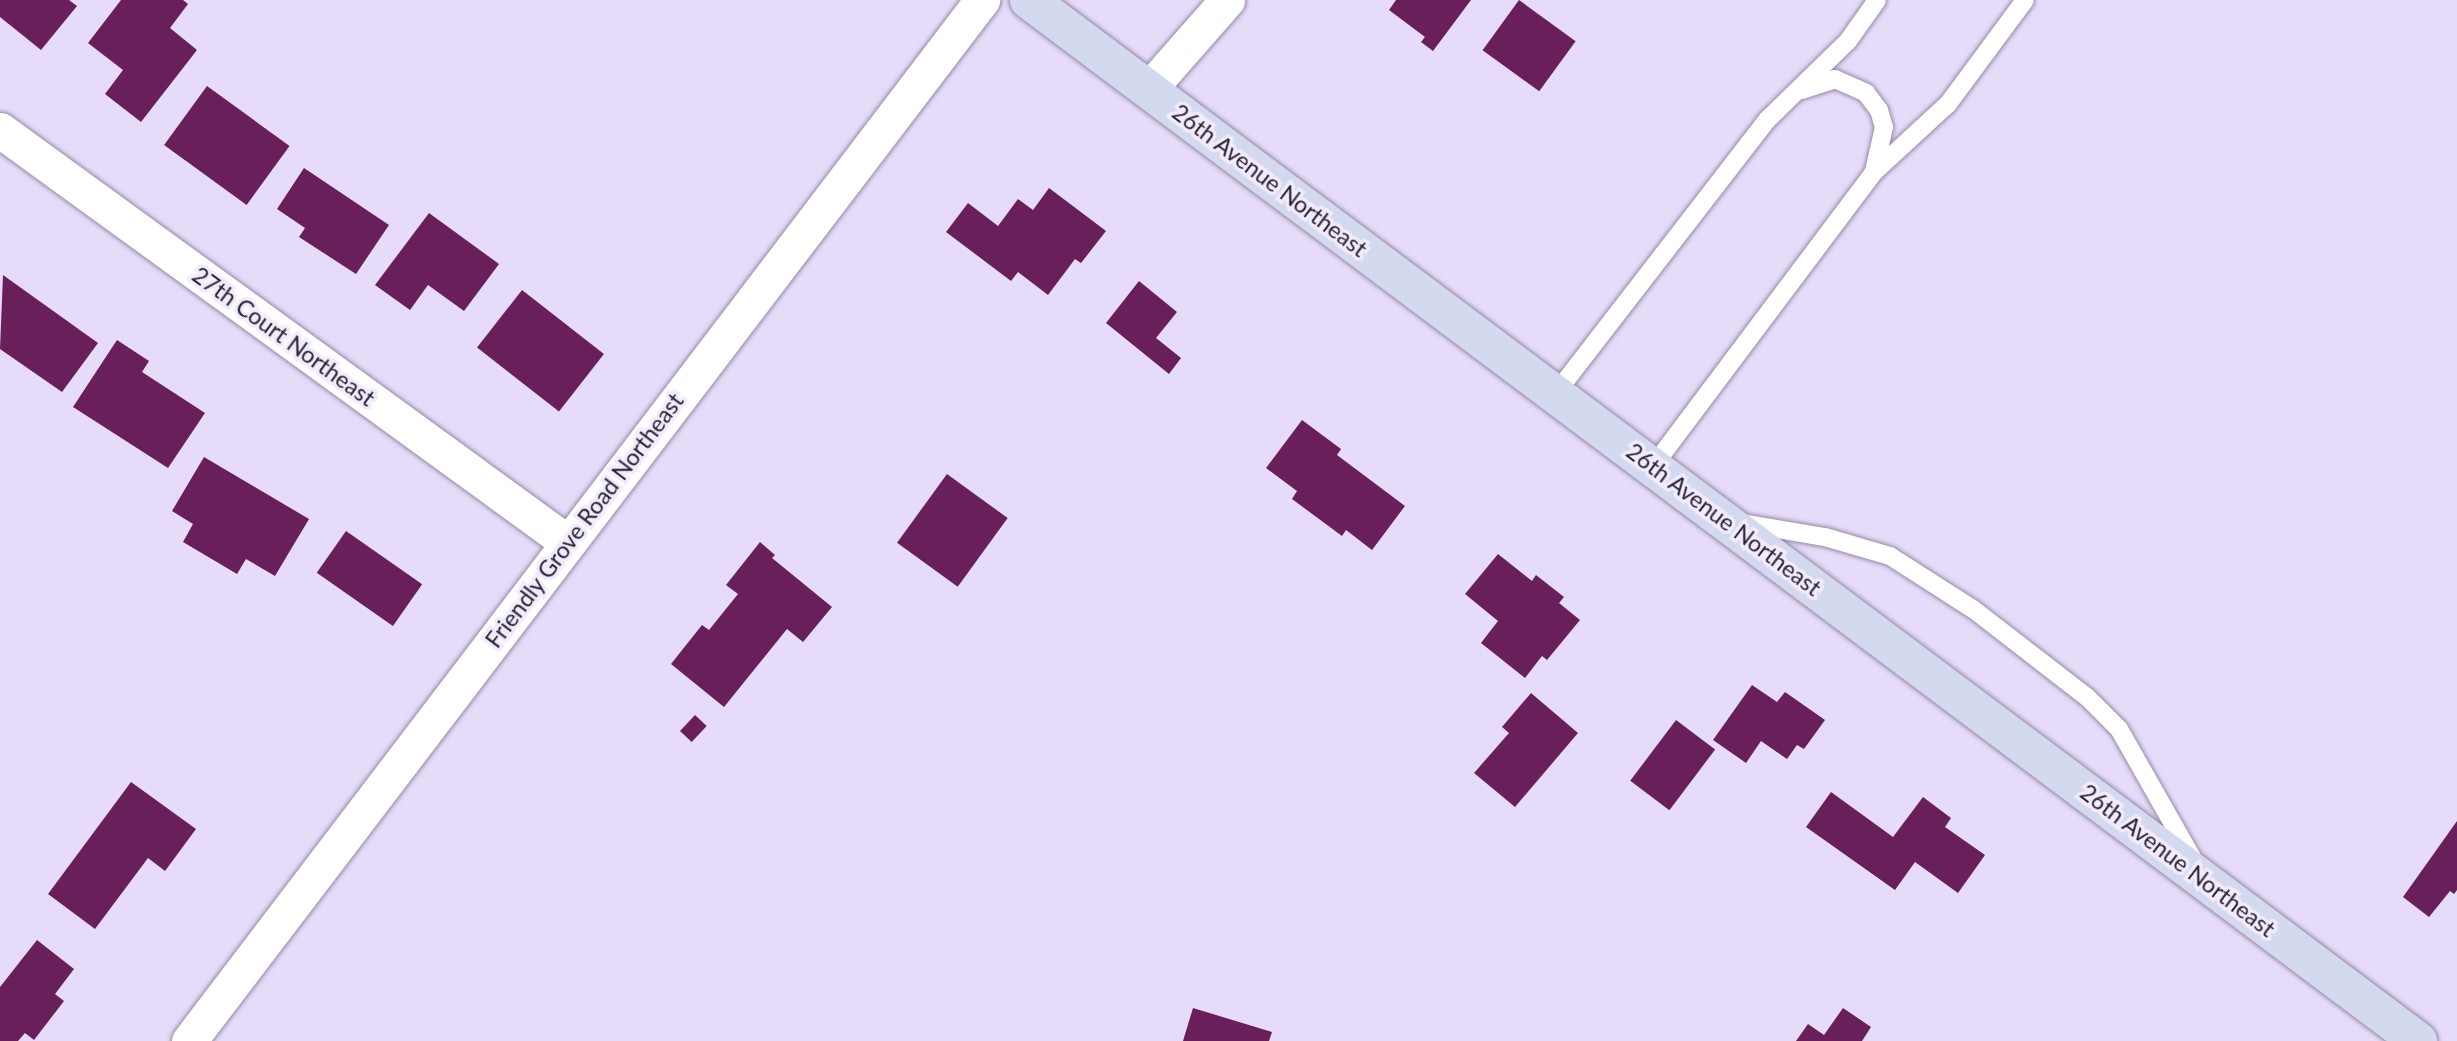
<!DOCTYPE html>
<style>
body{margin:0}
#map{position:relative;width:2457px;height:1041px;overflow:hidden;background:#e7dbfa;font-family:Lato,sans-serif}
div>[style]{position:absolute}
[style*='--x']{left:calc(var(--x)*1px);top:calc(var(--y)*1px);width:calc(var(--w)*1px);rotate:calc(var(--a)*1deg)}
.building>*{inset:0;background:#691f59;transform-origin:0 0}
.roads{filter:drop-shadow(0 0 2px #958aa6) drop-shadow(0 0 2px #958aa6)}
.lane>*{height:18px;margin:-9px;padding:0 9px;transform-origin:9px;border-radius:9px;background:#fff}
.street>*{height:35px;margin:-17.5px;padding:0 17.5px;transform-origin:17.5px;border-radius:17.5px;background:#fff}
.secondary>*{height:38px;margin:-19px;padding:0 19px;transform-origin:19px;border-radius:19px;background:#d3daf0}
span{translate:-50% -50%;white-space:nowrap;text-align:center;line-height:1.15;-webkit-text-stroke:7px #f2ebfd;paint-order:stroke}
.street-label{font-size:23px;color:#28232e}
</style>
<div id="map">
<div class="building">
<i style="clip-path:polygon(0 0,69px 0,77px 6px,41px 50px,0 17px)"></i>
<i style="clip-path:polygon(121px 0,183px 0,188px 4px,170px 28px,197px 50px,141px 122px,105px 94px,123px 70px,88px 43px)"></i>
<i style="clip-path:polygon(1396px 0,1471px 0,1433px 51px,1421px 42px,1425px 37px,1389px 10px)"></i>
<i style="left:1519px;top:0;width:70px;height:62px;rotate:36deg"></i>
<i style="left:207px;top:86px;width:102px;height:73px;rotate:36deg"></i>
<i style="clip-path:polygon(304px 168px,389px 225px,356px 274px,299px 237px,305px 228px,277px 209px)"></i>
<i style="clip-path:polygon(1049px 188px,1106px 231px,1081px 263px,1075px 259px,1048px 295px,1018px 272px,1011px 281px,946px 232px,968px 203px,998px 226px,1018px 199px,1033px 210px)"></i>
<i style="clip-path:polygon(429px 213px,499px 264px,464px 311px,428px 285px,410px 310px,375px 285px)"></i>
<i style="clip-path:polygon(3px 275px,98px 343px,62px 392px,0 349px)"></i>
<i style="clip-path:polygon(1139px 281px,1177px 312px,1156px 338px,1181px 358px,1169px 374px,1106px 323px)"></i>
<i style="left:522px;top:290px;width:104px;height:73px;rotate:38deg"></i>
<i style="clip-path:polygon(117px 340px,149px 361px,142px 372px,205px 413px,168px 468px,73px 407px)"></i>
<i style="clip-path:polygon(1302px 420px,1341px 449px,1337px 455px,1405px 506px,1372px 550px,1346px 530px,1342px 536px,1292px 499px,1297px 491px,1266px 468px)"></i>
<i style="clip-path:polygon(204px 457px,309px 519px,275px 576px,246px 559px,237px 574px,183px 542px,193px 524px,172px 511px)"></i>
<i style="left:947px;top:474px;width:75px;height:85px;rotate:36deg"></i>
<i style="left:346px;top:531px;width:93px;height:51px;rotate:35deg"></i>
<i style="clip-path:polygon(760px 542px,775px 555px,772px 558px,832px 607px,803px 642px,787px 629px,724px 707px,671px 664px,702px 625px,709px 630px,738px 594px,726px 585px)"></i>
<i style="clip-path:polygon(1498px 554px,1532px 581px,1536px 575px,1564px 597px,1559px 603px,1580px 620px,1547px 660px,1542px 656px,1525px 678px,1481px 643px,1498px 621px,1465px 594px)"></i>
<i style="clip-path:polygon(1752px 685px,1777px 702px,1785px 692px,1825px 720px,1804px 749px,1797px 745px,1787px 759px,1761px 741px,1746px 763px,1713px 740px)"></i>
<i style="clip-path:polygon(1531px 693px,1578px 733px,1515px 807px,1474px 773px,1509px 733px,1502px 727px)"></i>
<i style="left:695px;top:715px;width:16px;height:22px;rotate:43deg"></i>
<i style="left:1676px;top:720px;width:49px;height:76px;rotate:37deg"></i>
<i style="clip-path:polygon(131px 782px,196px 829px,165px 871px,148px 858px,95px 929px,48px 894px)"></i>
<i style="clip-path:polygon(1831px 792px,1893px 837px,1923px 797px,1951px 818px,1945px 827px,1985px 855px,1958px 893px,1915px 862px,1895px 890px,1806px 827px)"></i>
<i style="clip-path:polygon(2457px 821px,2457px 890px,2454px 894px,2450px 891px,2429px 917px,2403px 897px)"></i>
<i style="clip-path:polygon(37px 940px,74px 969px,55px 994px,64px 1001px,34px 1040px,25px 1033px,18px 1041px,0 1041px,0 987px)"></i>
<i style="clip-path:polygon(1193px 1008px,1272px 1032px,1269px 1041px,1183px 1041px)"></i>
<i style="clip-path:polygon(1843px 1008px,1871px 1027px,1862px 1041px,1796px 1041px,1808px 1024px,1824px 1035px)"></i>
</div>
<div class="roads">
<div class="lane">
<i style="--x:1802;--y:90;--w:35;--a:-18"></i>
<i style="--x:1835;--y:79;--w:34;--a:24"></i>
<i style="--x:1866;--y:93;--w:21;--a:53"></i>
<i style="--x:1879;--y:110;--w:18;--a:74"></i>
<i style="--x:1884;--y:127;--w:45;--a:102.8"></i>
<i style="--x:1556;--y:393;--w:345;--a:-52.3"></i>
<i style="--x:1767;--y:120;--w:113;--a:-44.3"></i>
<i style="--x:1848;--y:41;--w:50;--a:-54.7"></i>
<i style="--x:1654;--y:465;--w:366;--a:-53.1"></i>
<i style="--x:1874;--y:172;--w:100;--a:-42.6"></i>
<i style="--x:1948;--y:104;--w:129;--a:-53.5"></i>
<i style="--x:1742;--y:523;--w:84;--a:9.6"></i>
<i style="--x:1825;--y:537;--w:68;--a:16.3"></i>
<i style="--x:1890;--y:556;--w:98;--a:32.6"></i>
<i style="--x:1973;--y:609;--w:144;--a:37.7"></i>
<i style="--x:2087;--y:697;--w:45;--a:45"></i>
<i style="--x:2119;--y:729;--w:152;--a:60.4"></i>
</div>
<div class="street">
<i style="--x:1148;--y:90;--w:120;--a:-48.7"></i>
<i style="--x:0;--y:130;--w:701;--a:36"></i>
<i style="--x:189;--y:1041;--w:1309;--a:-52.7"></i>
</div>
<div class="secondary">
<i style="--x:1029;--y:0;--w:1736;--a:36.85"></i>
</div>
</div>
<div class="street-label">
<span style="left:1270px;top:180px;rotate:37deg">26th Avenue Northeast</span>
<span style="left:284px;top:336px;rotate:36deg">27th Court Northeast</span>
<span style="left:1724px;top:519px;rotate:37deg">26th Avenue Northeast</span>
<span style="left:584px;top:520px;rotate:-53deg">Friendly Grove Road Northeast</span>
<span style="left:2178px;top:860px;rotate:37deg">26th Avenue Northeast</span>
</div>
</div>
